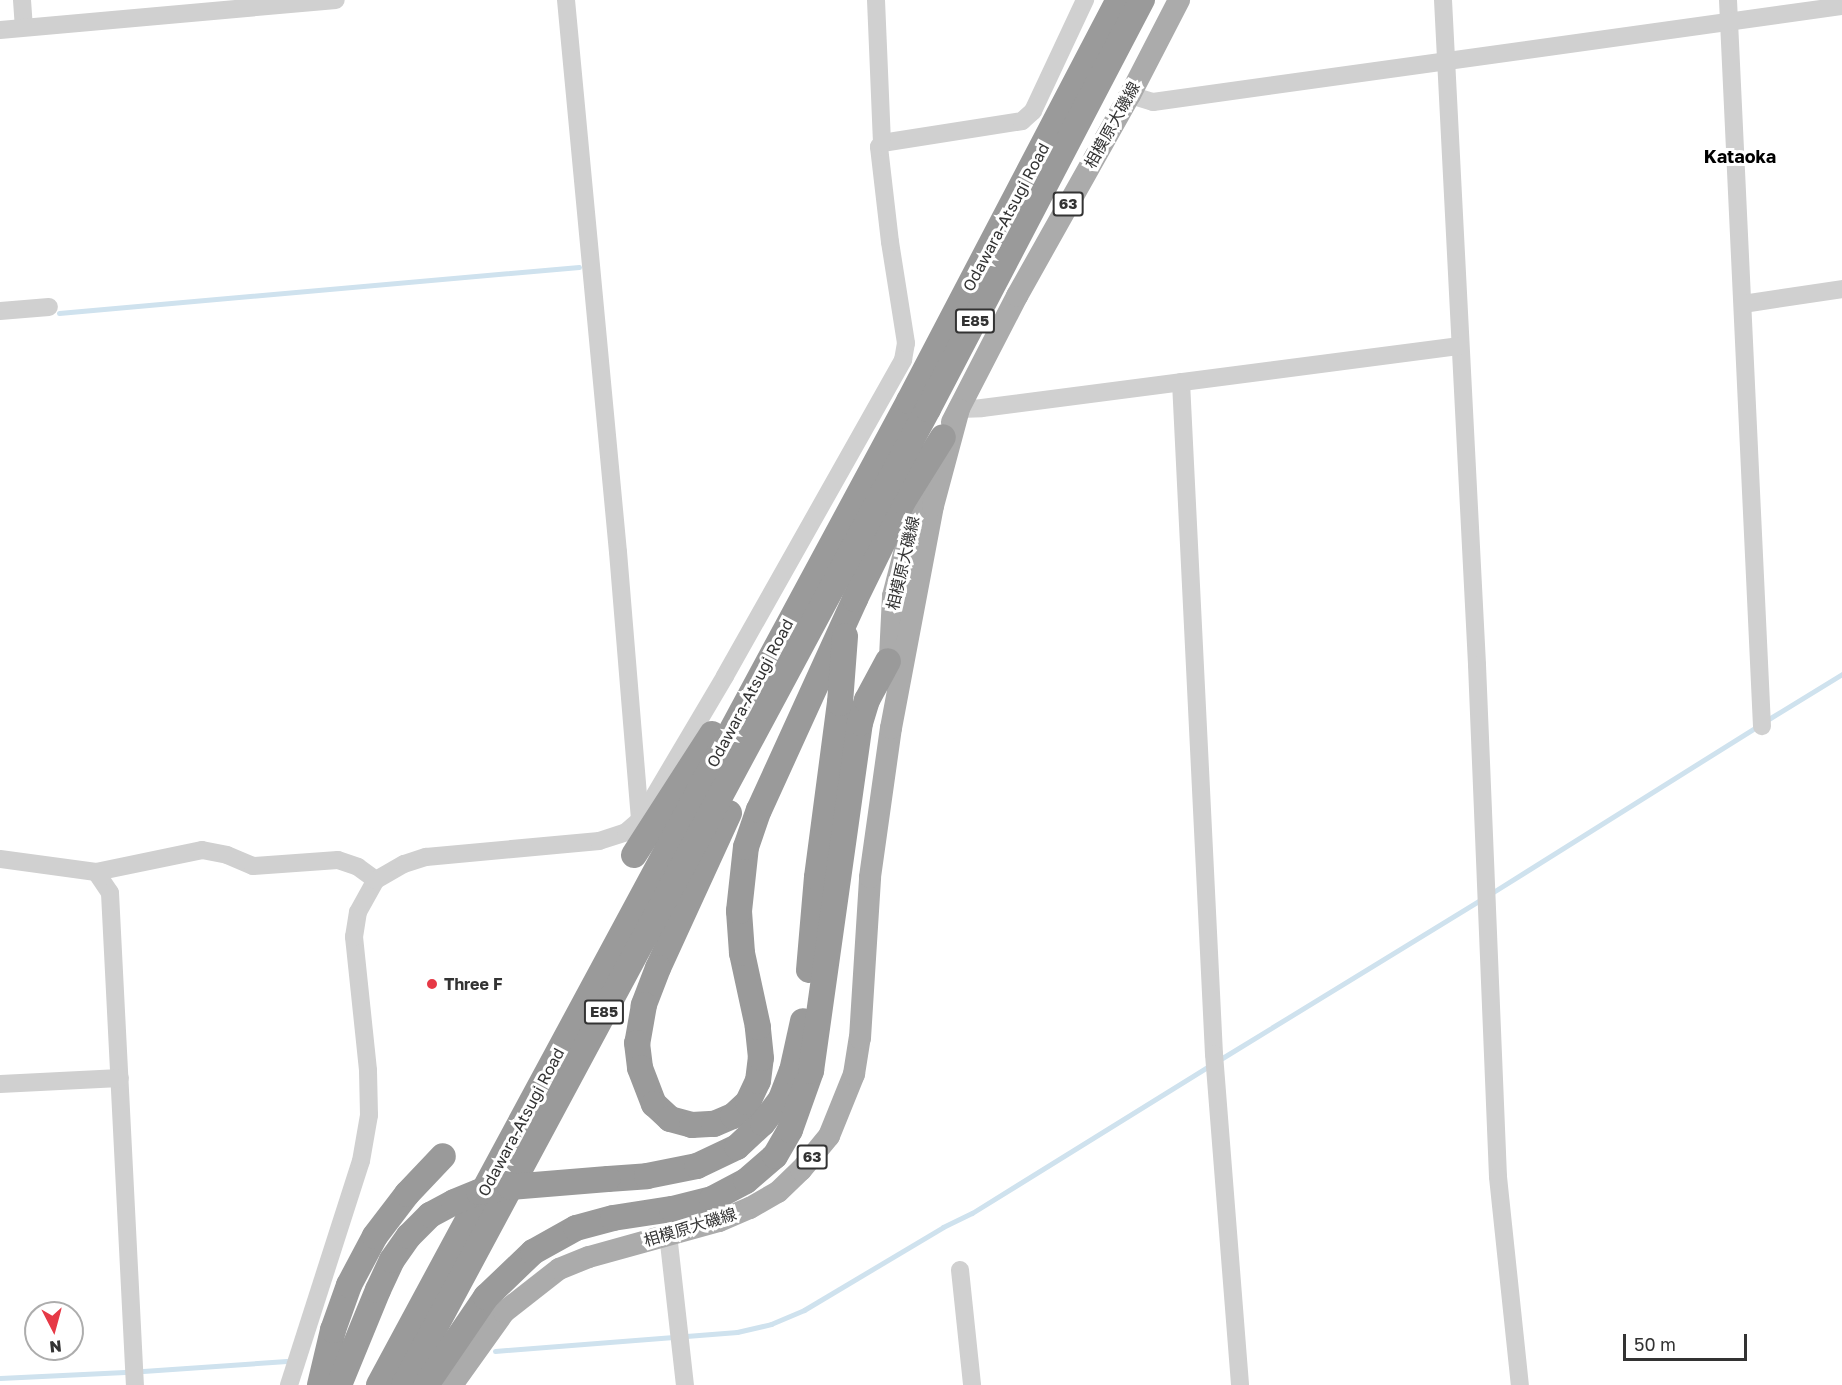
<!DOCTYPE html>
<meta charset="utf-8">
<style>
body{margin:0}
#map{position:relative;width:1842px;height:1385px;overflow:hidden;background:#fff;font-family:"Golos Text","Noto Sans JP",sans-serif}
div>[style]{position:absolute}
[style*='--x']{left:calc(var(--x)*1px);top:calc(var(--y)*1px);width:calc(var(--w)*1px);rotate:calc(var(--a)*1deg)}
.stream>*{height:5px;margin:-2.5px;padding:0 2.5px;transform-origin:2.5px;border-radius:2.5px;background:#cfe2ee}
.minor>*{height:18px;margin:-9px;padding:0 9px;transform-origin:9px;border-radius:9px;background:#d0d0d0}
.major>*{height:22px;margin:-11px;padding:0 11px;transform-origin:11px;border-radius:11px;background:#ababab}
.highway>*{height:26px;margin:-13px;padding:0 13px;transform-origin:13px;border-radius:13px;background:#9a9a9a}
.highway-bridge>*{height:26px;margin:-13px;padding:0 13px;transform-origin:13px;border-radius:13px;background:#9a9a9a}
.dots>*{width:16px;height:16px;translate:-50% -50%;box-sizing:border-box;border:3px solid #fff;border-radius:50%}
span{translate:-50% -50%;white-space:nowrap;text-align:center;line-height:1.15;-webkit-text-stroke:6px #fff;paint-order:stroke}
.shield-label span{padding:2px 4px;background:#fff;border:2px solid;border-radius:4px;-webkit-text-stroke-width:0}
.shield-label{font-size:15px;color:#333;font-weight:700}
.street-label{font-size:16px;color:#333}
.poi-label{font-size:16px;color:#333;font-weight:700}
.left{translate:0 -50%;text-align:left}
.neighbourhood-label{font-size:18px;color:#000;font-weight:700}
.north{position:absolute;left:24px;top:1301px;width:60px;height:60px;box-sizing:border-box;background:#fff;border:2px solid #adadad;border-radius:50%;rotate:174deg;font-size:16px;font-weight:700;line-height:24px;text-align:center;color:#333}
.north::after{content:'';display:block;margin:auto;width:21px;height:27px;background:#e63946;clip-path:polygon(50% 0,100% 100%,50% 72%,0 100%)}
.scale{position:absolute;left:1623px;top:1334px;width:124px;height:27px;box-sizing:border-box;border:3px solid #333;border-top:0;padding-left:8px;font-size:18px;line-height:21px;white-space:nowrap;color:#333;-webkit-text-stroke:4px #fff;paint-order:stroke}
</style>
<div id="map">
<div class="stream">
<i style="--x:59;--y:313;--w:522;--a:-5.06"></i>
<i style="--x:1767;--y:720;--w:88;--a:-31.5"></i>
<i style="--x:1490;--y:894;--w:318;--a:-32.1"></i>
<i style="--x:1219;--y:1060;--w:308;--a:-31.5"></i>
<i style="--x:495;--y:1351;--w:243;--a:-4.5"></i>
<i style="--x:737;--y:1332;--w:35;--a:-13"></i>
<i style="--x:771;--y:1324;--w:36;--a:-23"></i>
<i style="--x:804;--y:1310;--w:162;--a:-30.8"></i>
<i style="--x:943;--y:1227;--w:32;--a:-26"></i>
<i style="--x:972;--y:1213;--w:281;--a:-31.8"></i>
<i style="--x:143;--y:1371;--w:144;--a:-4"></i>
<i style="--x:0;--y:1378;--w:125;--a:-2.7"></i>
</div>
<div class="minor">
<i style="--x:22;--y:0;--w:27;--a:86"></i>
<i style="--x:566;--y:0;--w:554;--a:84.62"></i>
<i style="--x:618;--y:552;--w:269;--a:85.3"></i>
<i style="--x:1443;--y:0;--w:666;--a:87.07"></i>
<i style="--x:1477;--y:665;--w:512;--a:87.65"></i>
<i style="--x:1498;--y:1177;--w:209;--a:84"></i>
<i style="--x:1728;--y:0;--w:727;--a:87.32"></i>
<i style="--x:0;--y:30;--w:337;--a:-5.1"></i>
<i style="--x:1130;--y:95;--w:24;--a:17"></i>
<i style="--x:1153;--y:102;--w:696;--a:-7.93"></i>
<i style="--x:882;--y:143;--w:142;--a:-8.9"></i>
<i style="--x:1022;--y:121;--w:15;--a:-42"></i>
<i style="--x:1033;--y:111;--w:123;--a:-64.9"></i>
<i style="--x:1743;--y:304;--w:100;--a:-8.6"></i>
<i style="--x:0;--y:311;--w:49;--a:-4.7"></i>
<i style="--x:1181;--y:382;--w:673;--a:87.19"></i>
<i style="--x:1214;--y:1054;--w:332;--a:85.5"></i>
<i style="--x:959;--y:409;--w:23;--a:-2"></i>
<i style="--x:982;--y:408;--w:482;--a:-7.4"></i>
<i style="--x:0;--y:859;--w:97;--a:7.7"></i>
<i style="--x:96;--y:872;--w:108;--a:-11.7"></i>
<i style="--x:202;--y:850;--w:25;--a:11"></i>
<i style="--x:227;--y:855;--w:28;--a:23"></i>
<i style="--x:253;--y:866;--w:85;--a:-4"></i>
<i style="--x:338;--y:860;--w:21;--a:19"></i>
<i style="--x:358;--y:867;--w:22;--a:36"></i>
<i style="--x:96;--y:872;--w:25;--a:56"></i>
<i style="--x:110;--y:893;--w:493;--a:87.1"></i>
<i style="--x:0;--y:1084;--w:120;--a:-2.9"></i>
<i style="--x:668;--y:1234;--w:152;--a:83.6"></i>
<i style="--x:960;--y:1270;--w:116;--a:84"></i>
<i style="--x:289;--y:1385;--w:235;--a:-72.2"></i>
<i style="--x:361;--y:1161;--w:47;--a:-80.1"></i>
<i style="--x:369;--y:1115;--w:45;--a:-91.3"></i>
<i style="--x:368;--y:1070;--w:134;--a:-96"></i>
<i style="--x:354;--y:937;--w:25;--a:-81"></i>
<i style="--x:358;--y:912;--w:37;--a:-61"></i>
<i style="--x:376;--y:880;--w:32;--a:-30"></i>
<i style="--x:404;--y:864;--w:23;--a:-18"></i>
<i style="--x:426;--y:857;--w:174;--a:-5.3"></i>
<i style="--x:599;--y:841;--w:28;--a:-18"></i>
<i style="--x:626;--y:832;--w:18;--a:-41"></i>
<i style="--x:640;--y:820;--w:167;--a:-59.4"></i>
<i style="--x:725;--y:676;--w:363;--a:-60.6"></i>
<i style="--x:903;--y:360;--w:17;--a:-80"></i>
<i style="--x:906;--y:343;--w:102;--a:-99"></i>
<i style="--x:890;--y:242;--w:96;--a:-96.6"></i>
<i style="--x:879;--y:147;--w:5;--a:-53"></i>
<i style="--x:882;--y:143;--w:143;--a:-92.4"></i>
</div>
<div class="major">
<i style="--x:952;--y:422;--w:142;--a:-62.7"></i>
<i style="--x:1017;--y:296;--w:231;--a:-60.7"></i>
<i style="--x:1130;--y:95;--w:107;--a:-62.7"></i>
<i style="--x:889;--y:678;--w:82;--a:-87.2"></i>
<i style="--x:893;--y:596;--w:96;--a:-75.5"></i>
<i style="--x:917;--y:503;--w:28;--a:-69"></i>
<i style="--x:452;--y:1385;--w:90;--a:-54.5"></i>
<i style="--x:504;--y:1312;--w:70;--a:-38"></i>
<i style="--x:559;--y:1269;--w:32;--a:-22"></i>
<i style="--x:589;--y:1257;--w:135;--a:-15.5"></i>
<i style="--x:719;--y:1221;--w:34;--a:-23"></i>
<i style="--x:750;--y:1208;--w:32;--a:-30"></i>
<i style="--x:778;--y:1192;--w:32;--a:-44"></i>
<i style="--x:801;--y:1170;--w:44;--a:-50.5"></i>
<i style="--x:829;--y:1136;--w:67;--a:-68"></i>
<i style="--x:854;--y:1074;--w:36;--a:-81"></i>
<i style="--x:860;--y:1038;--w:161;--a:-86.4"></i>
<i style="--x:870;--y:877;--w:150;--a:-82"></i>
<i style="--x:891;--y:728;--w:226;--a:-79.3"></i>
<i style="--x:933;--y:506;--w:100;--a:-75"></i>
</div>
<div class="highway">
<i style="--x:729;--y:813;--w:170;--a:114.6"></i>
<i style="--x:658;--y:968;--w:40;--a:111"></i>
<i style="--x:644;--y:1005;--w:39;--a:100"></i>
<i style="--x:637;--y:1043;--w:25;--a:83"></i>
<i style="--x:640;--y:1068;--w:39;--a:69"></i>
<i style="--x:654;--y:1104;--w:22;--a:43"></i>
<i style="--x:670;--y:1119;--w:23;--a:15"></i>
<i style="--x:692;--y:1125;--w:22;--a:-3"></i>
<i style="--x:714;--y:1124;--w:21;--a:-23"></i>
<i style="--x:733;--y:1116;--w:21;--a:-43"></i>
<i style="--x:748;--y:1102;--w:23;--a:-65"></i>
<i style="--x:758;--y:1081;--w:23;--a:-83"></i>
<i style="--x:761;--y:1058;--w:31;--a:-96"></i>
<i style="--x:758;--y:1027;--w:76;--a:-102.2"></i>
<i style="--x:742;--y:953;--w:42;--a:-94.1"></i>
<i style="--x:739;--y:911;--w:64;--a:-83.8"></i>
<i style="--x:746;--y:847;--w:39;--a:-71"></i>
<i style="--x:759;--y:810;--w:232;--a:-65.5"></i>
<i style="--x:855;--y:599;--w:109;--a:-63.9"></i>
<i style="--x:903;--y:501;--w:75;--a:-58"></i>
<i style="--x:634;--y:855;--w:144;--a:-57.2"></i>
<i style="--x:809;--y:970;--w:93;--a:-85.1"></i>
<i style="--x:817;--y:877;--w:176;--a:-82.5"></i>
<i style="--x:840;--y:703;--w:67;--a:-85.7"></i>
<i style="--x:608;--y:1179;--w:39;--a:-4"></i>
<i style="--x:647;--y:1176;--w:51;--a:-11.3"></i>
<i style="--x:697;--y:1166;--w:44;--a:-25.4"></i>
<i style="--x:737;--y:1147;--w:35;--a:-43"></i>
<i style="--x:763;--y:1123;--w:30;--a:-53"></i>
<i style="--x:781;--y:1099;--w:30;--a:-69"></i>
<i style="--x:792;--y:1071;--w:51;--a:-77.6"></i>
<i style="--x:320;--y:1385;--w:57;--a:-76.7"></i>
<i style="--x:333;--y:1330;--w:48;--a:-70.4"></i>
<i style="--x:349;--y:1285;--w:55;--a:-62"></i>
<i style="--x:375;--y:1236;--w:53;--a:-52.7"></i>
<i style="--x:407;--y:1194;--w:52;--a:-46.5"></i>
<i style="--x:339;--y:1385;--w:103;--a:-67.7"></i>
<i style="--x:378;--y:1290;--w:33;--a:-65"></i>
<i style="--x:392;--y:1260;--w:29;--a:-55"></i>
<i style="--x:379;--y:1385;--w:1118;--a:-61.69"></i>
<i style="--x:909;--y:401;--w:453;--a:-62.4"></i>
<i style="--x:404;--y:1385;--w:1108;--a:-61.77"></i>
<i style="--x:928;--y:409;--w:462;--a:-62.4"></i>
<i style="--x:426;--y:1385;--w:107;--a:-55.7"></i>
<i style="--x:486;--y:1297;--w:65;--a:-43.8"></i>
<i style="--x:533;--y:1252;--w:49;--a:-29.2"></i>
<i style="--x:576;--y:1228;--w:38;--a:-15"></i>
<i style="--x:613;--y:1218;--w:60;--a:-8.7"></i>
<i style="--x:672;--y:1209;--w:41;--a:-14"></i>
<i style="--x:712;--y:1199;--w:38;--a:-28"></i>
<i style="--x:746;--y:1181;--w:38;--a:-41"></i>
<i style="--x:775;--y:1156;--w:30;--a:-60"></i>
<i style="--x:790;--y:1130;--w:63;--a:-70.4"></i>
<i style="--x:811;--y:1071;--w:351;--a:-82"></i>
<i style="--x:860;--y:723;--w:24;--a:-73"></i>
<i style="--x:867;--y:700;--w:44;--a:-61.7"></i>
</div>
<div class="highway-bridge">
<i style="--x:409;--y:1236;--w:30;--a:-45"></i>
<i style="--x:430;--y:1215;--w:27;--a:-28"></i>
<i style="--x:454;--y:1202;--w:27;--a:-22"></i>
<i style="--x:479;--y:1192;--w:31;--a:-9"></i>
<i style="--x:510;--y:1187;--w:98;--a:-4.7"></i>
</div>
<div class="dots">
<i style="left:432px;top:984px;background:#e63946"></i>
</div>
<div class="shield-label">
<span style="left:1068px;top:204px">63</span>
<span style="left:975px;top:321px">E85</span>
<span style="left:604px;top:1012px">E85</span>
<span style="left:812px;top:1157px">63</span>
</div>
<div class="street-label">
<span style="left:1112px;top:125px;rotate:-61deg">相模原大磯線</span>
<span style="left:1006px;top:217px;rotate:-62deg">Odawara-Atsugi Road</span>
<span style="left:903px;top:563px;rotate:-77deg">相模原大磯線</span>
<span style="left:750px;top:693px;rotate:-62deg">Odawara-Atsugi Road</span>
<span style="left:521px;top:1122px;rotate:-62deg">Odawara-Atsugi Road</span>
<span style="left:690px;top:1227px;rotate:-17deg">相模原大磯線</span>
</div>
<div class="poi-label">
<span class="left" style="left:444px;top:984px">Three F</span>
</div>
<div class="neighbourhood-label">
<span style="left:1740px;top:156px">Kataoka</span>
</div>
<div class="north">N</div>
<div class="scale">50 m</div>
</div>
